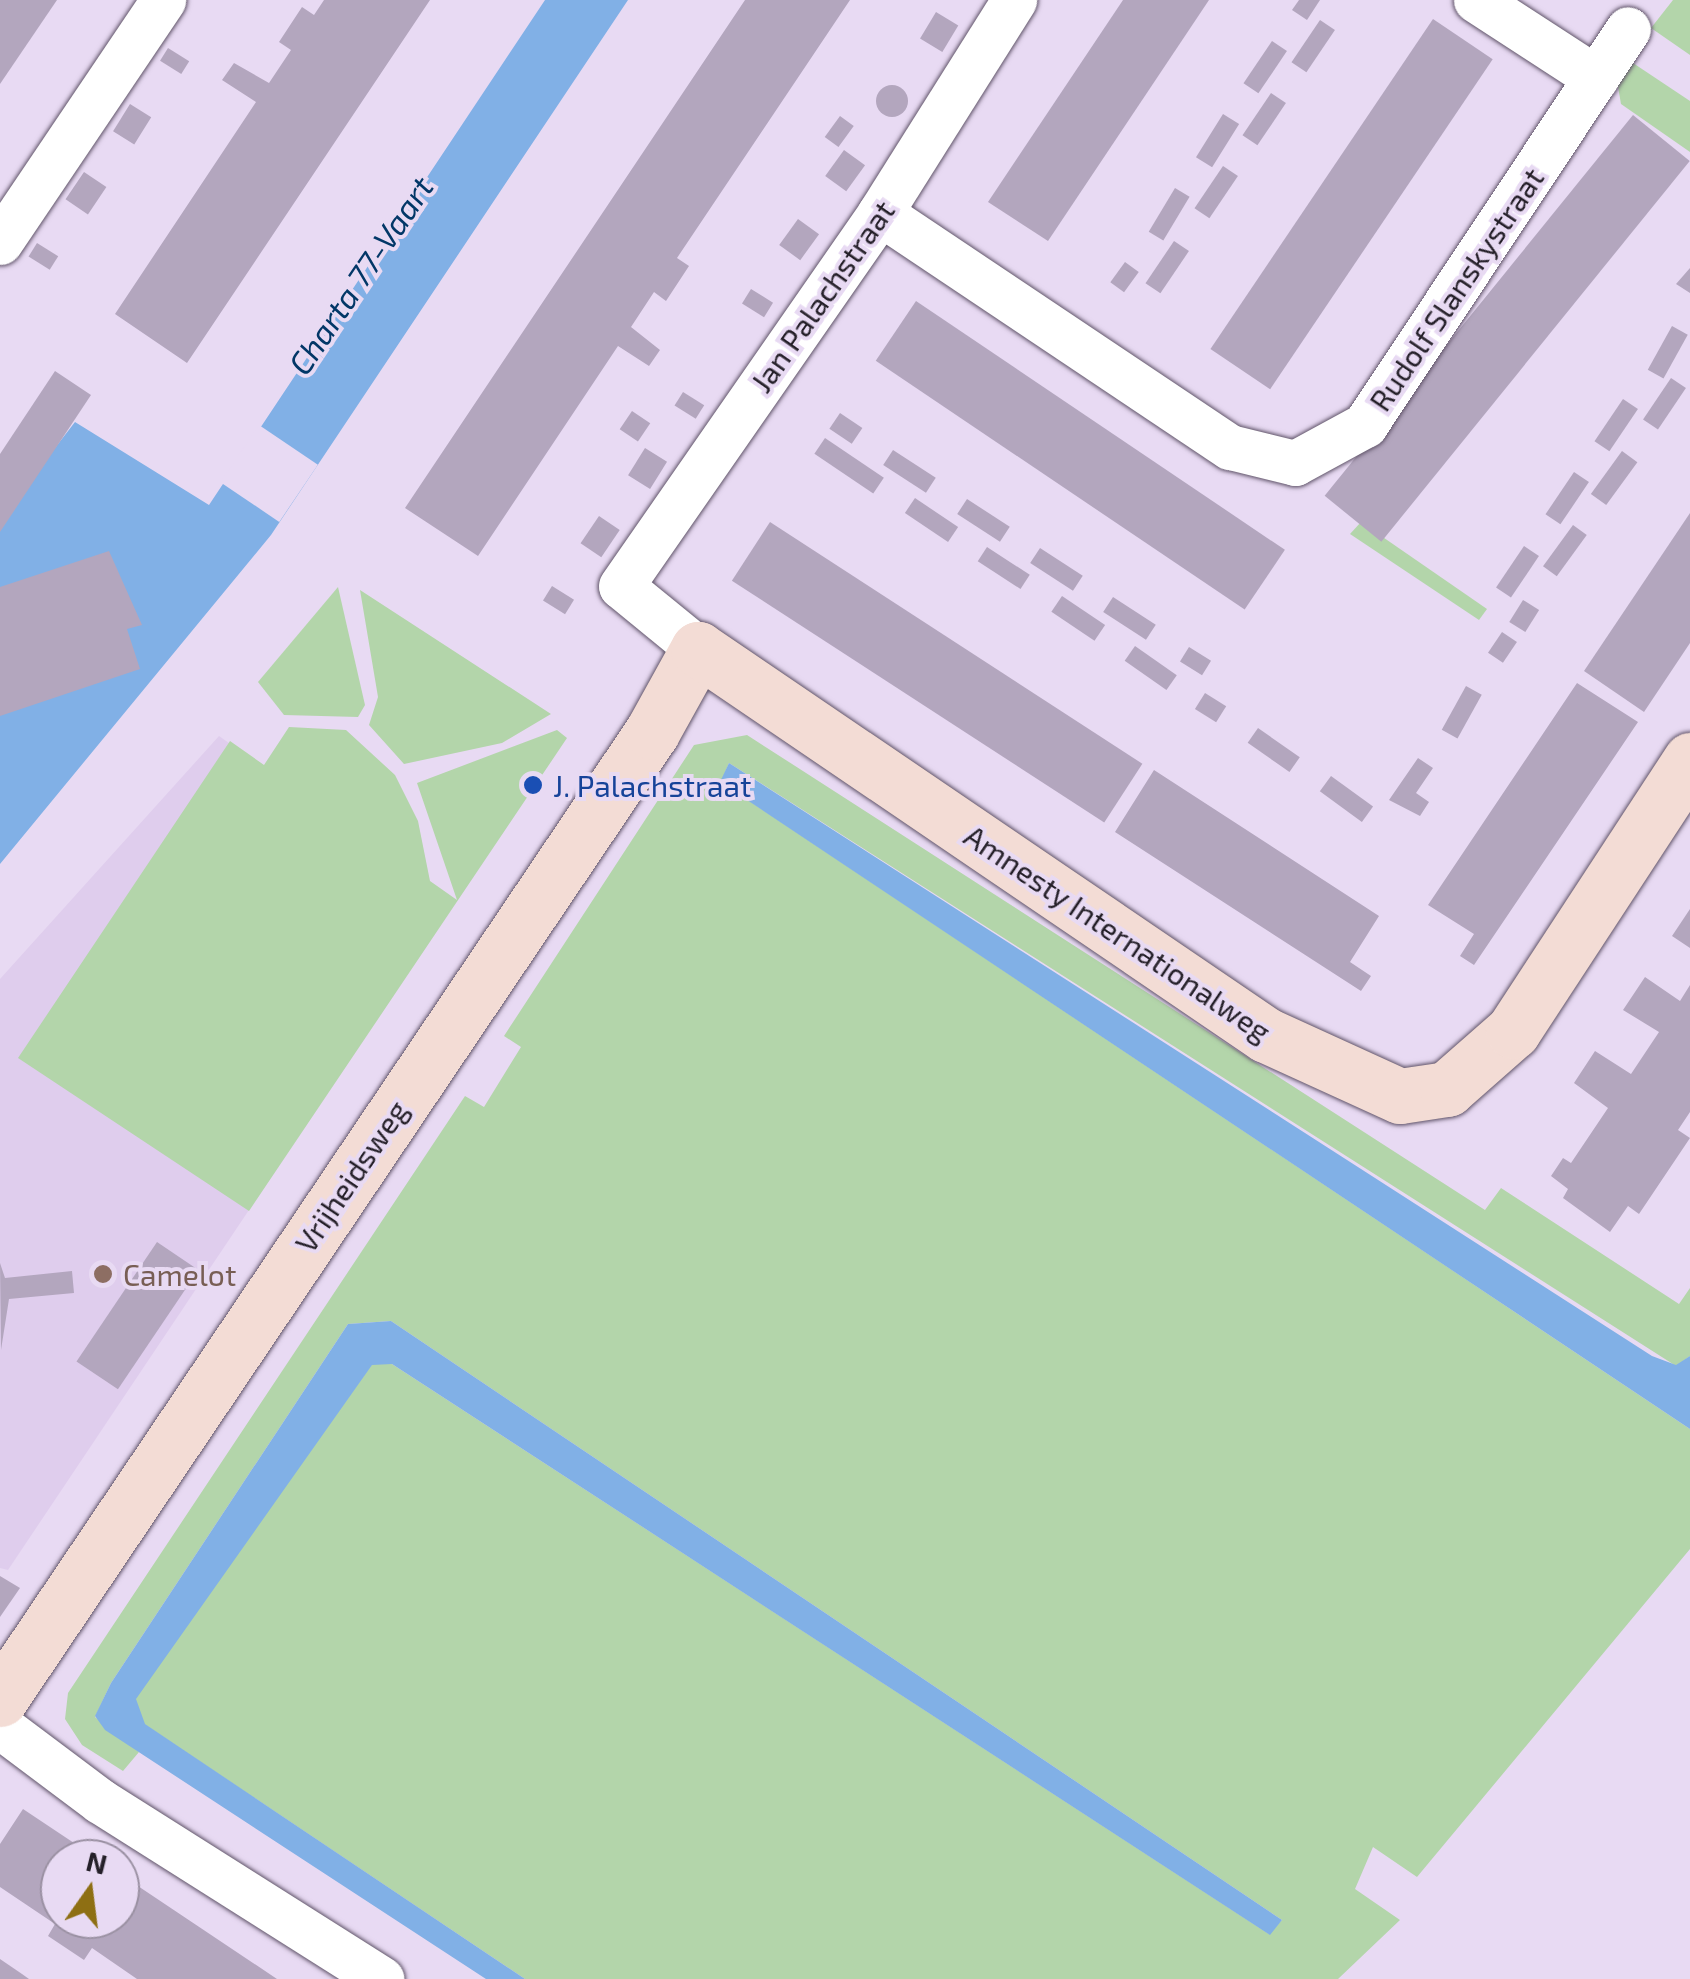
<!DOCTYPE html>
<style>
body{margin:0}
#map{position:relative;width:1690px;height:1979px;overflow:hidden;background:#e8daf3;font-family:"Exo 2",sans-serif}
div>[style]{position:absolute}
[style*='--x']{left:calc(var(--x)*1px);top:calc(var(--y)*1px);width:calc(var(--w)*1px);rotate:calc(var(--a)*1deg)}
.built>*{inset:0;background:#dfcded}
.green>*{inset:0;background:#b3d5aa}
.water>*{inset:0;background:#81b0e6}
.pier>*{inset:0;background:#e8daf3;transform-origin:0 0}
.building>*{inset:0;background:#b3a6be;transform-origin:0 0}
.round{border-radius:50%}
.roads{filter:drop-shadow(0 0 2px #605469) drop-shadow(0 0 2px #605469)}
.street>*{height:45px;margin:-22.5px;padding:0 22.5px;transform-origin:22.5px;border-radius:22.5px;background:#fff}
.secondary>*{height:55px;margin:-27.5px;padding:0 27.5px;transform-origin:27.5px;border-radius:27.5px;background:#f3dcd5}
.dots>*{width:28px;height:28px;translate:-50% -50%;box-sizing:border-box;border:5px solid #e8daf3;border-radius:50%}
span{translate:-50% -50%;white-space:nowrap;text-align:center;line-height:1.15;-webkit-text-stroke:8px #e8daf3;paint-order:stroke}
.street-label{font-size:30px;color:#252029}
.transit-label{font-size:30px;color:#164399}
.left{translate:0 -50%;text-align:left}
.education-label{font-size:30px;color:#785e54}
.water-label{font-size:32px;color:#023767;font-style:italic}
.north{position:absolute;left:40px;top:1839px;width:100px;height:100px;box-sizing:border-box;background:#e8daf3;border:2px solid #9a90a2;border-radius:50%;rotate:14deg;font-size:28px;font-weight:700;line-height:40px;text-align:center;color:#252029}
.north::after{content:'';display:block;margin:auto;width:35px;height:45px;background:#8e6f13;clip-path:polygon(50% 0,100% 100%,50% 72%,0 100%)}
</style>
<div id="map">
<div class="built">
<i style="clip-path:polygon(219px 736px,455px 902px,8px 1570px,0 1568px,0 979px)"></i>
</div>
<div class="green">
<i style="clip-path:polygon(1673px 0,1690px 0,1690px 55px,1651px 28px)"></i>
<i style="clip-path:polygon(1627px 59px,1690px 101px,1690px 152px,1621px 104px,1617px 81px)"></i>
<i style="clip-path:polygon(1361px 522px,1487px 609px,1479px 620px,1350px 534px)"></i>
<i style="clip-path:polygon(338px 587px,365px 705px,358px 717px,284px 715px,258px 682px)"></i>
<i style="clip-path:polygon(360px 590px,551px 714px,502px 743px,404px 764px,369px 725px,378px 697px)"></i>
<i style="clip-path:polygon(289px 727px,346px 730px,395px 775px,418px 821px,430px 881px,457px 900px,417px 783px,557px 730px,567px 738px,249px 1211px,18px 1058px,230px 741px,264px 765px)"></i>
<i style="clip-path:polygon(747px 735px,1485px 1210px,1501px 1188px,1679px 1304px,1690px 1288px,1690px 1356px,1676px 1366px,729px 763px,721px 782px,1690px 1429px,1690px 1549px,1417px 1877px,1373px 1847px,1355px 1889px,1400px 1920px,1338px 1979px,525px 1979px,144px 1724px,135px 1698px,372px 1364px,392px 1364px,1269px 1934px,1282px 1920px,391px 1321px,348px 1324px,111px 1683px,95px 1717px,139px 1752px,123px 1771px,82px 1745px,65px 1719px,68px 1693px,465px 1096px,484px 1107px,521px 1047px,504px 1036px,694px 745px)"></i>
</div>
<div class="water">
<i style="clip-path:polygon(545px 0,628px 0,271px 535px,0 864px,0 519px,75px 422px,209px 505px)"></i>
<i style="clip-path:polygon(729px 763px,1652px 1356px,1676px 1365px,1690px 1356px,1690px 1429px,720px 782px)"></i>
<i style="clip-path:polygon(391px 1321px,1282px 1920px,1270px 1935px,392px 1364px,372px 1365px,136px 1699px,145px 1724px,525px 1979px,486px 1979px,105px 1730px,95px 1716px,111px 1683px,348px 1324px)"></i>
</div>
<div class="pier">
<i style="left:259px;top:425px;width:71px;height:69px;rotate:34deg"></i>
</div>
<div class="building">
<i style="clip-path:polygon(0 0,57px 0,0 84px)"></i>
<i style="clip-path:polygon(324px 0,430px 0,187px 363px,115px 314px,256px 102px,222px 80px,234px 63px,269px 83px,291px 50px,279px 42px,302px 7px,314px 15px)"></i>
<i style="clip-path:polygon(745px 0,850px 0,677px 258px,689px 266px,666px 301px,654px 292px,631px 327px,660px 350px,649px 366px,618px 346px,478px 556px,405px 508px)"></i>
<i style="clip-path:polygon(1123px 0,1209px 0,1048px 241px,988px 202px)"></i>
<i style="clip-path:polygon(1299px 0,1320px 0,1307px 20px,1292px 10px)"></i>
<i style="left:936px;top:12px;width:26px;height:31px;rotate:31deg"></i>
<i style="left:1433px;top:19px;width:72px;height:398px;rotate:34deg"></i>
<i style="left:1320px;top:20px;width:18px;height:51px;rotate:34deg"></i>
<i style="left:1272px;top:41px;width:18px;height:51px;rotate:34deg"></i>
<i style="left:168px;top:48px;width:25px;height:15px;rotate:32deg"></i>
<i class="round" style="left:876px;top:85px;width:32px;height:32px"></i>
<i style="left:1271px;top:93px;width:18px;height:51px;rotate:34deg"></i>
<i style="left:130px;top:104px;width:25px;height:32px;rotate:32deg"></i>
<i style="left:1223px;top:114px;width:19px;height:51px;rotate:32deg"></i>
<i style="left:1633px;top:115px;width:73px;height:490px;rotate:39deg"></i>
<i style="left:840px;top:116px;width:17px;height:26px;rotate:36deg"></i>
<i style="left:844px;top:150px;width:26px;height:32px;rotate:36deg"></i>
<i style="left:1223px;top:166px;width:18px;height:51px;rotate:34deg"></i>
<i style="left:84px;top:172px;width:27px;height:33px;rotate:34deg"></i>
<i style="left:1175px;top:188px;width:17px;height:51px;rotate:31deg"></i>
<i style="left:798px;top:219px;width:26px;height:32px;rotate:36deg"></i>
<i style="left:1174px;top:241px;width:18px;height:51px;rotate:34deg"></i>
<i style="left:37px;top:243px;width:25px;height:16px;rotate:32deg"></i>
<i style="left:1125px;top:262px;width:17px;height:25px;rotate:36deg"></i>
<i style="clip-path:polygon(1690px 268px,1690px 293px,1676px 284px)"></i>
<i style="left:751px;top:289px;width:26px;height:17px;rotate:32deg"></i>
<i style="left:916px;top:301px;width:445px;height:72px;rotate:34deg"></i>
<i style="left:1672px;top:326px;width:18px;height:50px;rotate:29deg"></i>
<i style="clip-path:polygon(55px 371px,91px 395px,0 532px,0 454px)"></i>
<i style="left:1671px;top:378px;width:18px;height:50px;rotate:34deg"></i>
<i style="left:683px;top:392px;width:25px;height:16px;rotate:32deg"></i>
<i style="left:1623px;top:399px;width:18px;height:51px;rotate:34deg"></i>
<i style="left:632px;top:411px;width:22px;height:22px;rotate:34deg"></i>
<i style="left:840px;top:413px;width:27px;height:19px;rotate:34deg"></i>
<i style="left:825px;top:438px;width:71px;height:19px;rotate:34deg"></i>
<i style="left:645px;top:448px;width:26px;height:32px;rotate:32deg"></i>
<i style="left:893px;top:450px;width:51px;height:18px;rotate:33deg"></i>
<i style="left:1622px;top:451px;width:19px;height:53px;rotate:36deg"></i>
<i style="left:1574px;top:472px;width:18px;height:51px;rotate:34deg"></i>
<i style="left:915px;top:498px;width:52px;height:18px;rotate:34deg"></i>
<i style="left:967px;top:499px;width:51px;height:18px;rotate:33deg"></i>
<i style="clip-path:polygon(1690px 513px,1690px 643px,1644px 712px,1584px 671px)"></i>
<i style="left:599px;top:516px;width:25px;height:33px;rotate:34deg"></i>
<i style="left:770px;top:522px;width:444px;height:70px;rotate:33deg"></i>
<i style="left:1573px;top:525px;width:17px;height:51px;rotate:36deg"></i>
<i style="left:1524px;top:546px;width:18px;height:50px;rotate:34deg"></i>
<i style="left:987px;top:547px;width:51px;height:17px;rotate:33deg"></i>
<i style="left:1040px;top:548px;width:51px;height:18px;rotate:33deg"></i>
<i style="clip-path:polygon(109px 551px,142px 625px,127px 629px,140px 669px,0 716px,0 587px)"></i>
<i style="left:552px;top:586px;width:26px;height:17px;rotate:32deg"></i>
<i style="left:1062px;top:596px;width:52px;height:19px;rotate:34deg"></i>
<i style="left:1113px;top:597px;width:51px;height:18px;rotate:33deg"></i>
<i style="left:1523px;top:600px;width:19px;height:26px;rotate:32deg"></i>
<i style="left:1502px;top:632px;width:18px;height:25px;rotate:34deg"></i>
<i style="left:1135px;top:646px;width:51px;height:18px;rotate:35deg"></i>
<i style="left:1189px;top:647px;width:26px;height:17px;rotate:32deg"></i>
<i style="clip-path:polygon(1577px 683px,1638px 722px,1474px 965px,1460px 956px,1474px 934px,1428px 905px)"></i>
<i style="left:1466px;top:686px;width:18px;height:50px;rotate:29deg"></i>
<i style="left:1205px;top:693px;width:25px;height:19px;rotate:32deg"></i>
<i style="left:1258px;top:728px;width:51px;height:18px;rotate:35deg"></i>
<i style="clip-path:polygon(1418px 758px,1433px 768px,1416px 793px,1429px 802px,1420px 816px,1389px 800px)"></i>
<i style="clip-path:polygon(1154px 770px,1379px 916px,1350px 962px,1371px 976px,1361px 991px,1115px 832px)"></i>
<i style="left:1331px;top:776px;width:52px;height:19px;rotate:36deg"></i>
<i style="clip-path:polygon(1690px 909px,1690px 948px,1672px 936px)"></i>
<i style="clip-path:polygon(1645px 977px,1680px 1001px,1690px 985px,1690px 1112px,1678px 1130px,1690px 1138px,1639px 1214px,1628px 1206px,1610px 1232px,1563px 1198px,1568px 1189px,1551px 1176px,1563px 1158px,1571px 1163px,1608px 1108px,1574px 1083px,1595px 1051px,1631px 1074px,1659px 1032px,1623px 1010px)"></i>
<i style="left:157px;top:1242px;width:50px;height:144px;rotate:34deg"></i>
<i style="clip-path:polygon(0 1263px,5px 1278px,72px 1271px,74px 1293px,9px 1299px,1px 1350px)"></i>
<i style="clip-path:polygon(0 1576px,20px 1588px,0 1617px)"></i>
<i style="clip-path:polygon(23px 1809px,98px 1859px,60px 1859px,60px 1919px,120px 1919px,120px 1874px,277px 1979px,137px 1979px,92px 1948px,84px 1960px,48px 1936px,55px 1924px,0 1887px,0 1844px)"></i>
<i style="clip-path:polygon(0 1959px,22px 1974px,29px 1979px,0 1979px)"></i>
</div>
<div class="roads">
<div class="street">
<i style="--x:1476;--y:0;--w:143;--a:33"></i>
<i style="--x:880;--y:213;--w:421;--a:33.8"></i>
<i style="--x:1230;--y:447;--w:67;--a:13.8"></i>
<i style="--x:1295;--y:463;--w:80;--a:-28.5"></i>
<i style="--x:1365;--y:425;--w:475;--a:-56.4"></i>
<i style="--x:0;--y:242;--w:292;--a:-56"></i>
<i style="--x:698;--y:649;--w:99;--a:-140.7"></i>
<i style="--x:621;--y:586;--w:454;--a:-55.2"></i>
<i style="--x:880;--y:213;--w:252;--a:-57.8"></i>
<i style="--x:0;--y:1726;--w:125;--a:36.9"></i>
<i style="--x:100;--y:1801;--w:333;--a:32.3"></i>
</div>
<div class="secondary">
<i style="--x:0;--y:1699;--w:1166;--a:-56.01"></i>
<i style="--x:652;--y:732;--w:95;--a:-61"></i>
<i style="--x:698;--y:649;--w:687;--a:34.2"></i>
<i style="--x:1266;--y:1035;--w:147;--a:24.5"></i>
<i style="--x:1400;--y:1096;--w:48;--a:-8.5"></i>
<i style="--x:1447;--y:1089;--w:88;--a:-41.3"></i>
<i style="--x:1513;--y:1031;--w:324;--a:-56.8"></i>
</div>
</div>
<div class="dots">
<i style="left:533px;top:785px;background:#1a4fb4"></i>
<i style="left:103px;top:1274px;background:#8d6e63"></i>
</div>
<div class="street-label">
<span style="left:1456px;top:289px;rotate:-56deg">Rudolf Slanskystraat</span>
<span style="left:822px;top:296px;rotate:-55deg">Jan Palachstraat</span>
<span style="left:1118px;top:933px;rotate:34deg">Amnesty Internationalweg</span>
<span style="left:351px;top:1176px;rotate:-56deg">Vrijheidsweg</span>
</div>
<div class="transit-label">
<span class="left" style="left:553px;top:785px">J. Palachstraat</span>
</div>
<div class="education-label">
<span class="left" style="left:123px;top:1274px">Camelot</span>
</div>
<div class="water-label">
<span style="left:360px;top:275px;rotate:-56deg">Charta 77-Vaart</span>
</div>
<div class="north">N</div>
</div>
